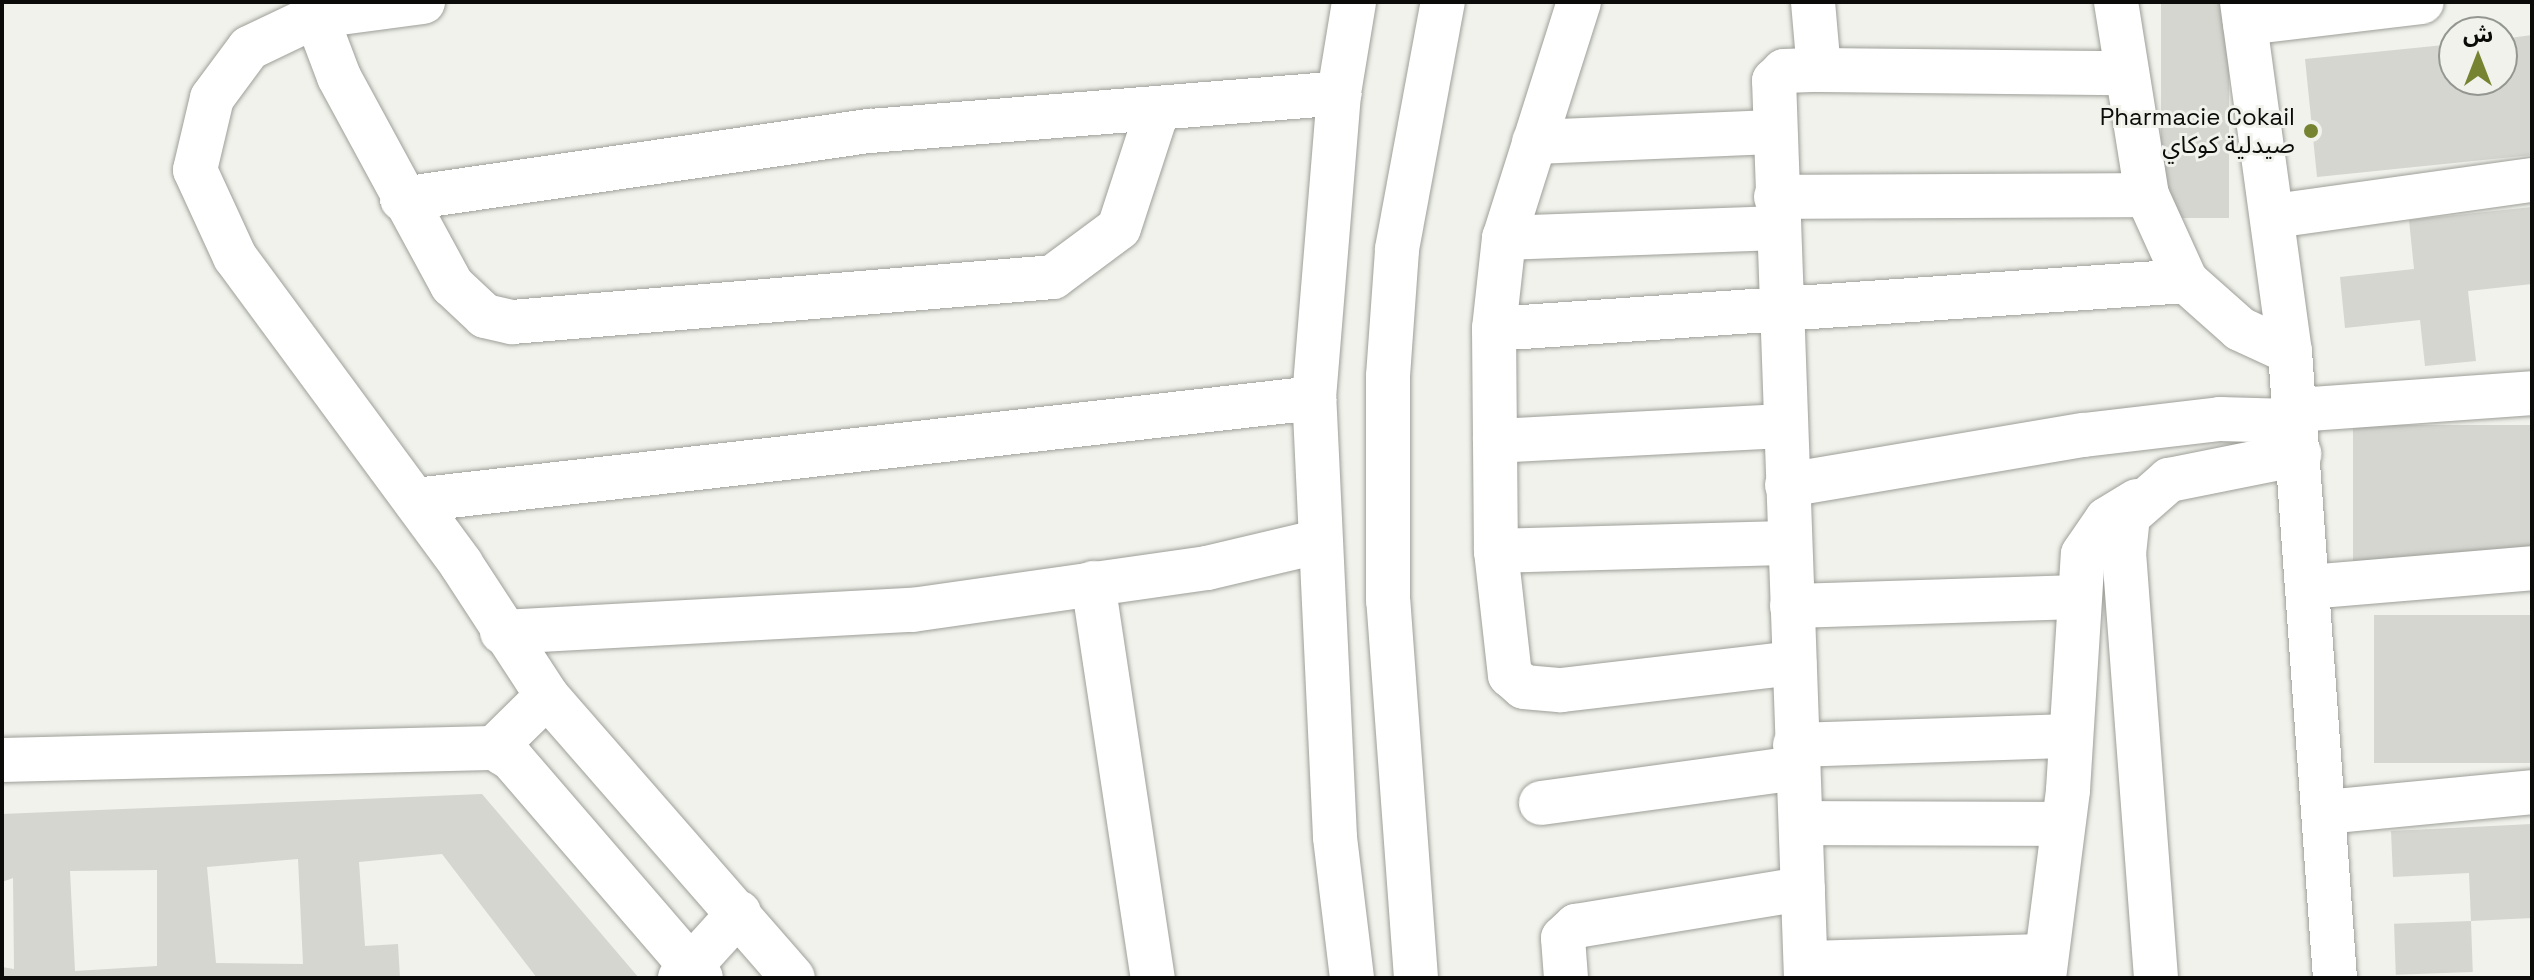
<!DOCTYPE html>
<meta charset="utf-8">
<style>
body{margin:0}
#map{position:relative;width:2534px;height:980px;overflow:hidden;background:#f0f2eb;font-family:"Space Grotesk","Noto Sans Arabic",sans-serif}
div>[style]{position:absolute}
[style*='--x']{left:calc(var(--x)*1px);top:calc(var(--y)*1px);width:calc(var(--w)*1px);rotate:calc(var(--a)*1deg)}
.building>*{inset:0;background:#d5d6d0;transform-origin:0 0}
.roads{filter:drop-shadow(0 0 2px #9e9f99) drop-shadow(0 0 2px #9e9f99)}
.minor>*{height:44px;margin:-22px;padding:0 22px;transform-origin:22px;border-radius:22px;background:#fff}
.dots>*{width:22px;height:22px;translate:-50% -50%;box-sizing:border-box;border:4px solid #f0f2eb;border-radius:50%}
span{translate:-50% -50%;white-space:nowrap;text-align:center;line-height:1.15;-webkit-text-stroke:6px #f0f2eb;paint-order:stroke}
.poi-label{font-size:24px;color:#0b0c0a}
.right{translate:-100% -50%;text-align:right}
.frame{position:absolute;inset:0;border:4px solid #0b0c0a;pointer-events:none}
.north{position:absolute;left:2438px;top:16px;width:80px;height:80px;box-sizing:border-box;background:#f0f2eb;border:2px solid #949691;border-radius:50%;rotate:0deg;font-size:22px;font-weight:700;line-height:32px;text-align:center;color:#0b0c0a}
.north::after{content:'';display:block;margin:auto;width:28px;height:36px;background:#768432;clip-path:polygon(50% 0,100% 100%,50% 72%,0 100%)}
</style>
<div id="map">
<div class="building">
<i style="left:2161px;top:2px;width:68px;height:216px"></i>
<i style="clip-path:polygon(2532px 35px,2532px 155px,2317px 177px,2305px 59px,2454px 44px,2454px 80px,2502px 80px,2502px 39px)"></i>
<i style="clip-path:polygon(2532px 207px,2532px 284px,2468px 291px,2476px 361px,2425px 366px,2420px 320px,2345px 328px,2340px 277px,2414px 269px,2409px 220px)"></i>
<i style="left:2532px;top:425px;width:138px;height:179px;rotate:90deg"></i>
<i style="left:2532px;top:615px;width:148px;height:158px;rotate:90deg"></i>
<i style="clip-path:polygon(evenodd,482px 794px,639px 978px,537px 978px,442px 854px,359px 862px,365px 946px,398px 944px,400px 978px,2px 978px,2px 967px,14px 969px,13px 878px,2px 882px,2px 814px,482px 794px,298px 859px,303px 964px,216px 963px,207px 867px,298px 859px,482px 794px,157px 870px,157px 966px,75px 971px,70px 871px,157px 870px)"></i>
<i style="clip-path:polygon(2532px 824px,2532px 918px,2471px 921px,2469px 873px,2393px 877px,2391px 831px)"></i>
<i style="left:2471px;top:921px;width:51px;height:77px;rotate:88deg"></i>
</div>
<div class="roads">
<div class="minor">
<i style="--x:423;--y:2;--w:108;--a:172.5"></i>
<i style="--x:316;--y:16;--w:65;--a:69.3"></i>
<i style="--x:339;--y:77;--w:237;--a:61.5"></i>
<i style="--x:452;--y:285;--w:45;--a:43.2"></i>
<i style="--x:485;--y:316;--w:28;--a:13"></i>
<i style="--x:512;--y:322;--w:543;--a:-4.75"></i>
<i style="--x:1053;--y:277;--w:82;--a:-36.6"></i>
<i style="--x:1119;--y:228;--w:125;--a:-71.9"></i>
<i style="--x:1579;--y:2;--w:248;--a:107.6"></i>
<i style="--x:1504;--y:238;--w:92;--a:96.3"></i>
<i style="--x:1494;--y:329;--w:222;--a:89.5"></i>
<i style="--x:1496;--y:551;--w:125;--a:83.6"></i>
<i style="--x:1510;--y:675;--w:18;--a:41"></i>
<i style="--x:1524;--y:687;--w:37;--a:5"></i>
<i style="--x:1561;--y:690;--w:235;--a:-6.6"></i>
<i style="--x:1813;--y:2;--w:68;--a:85"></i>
<i style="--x:2116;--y:2;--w:195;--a:80.9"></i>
<i style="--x:2147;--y:195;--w:94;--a:65.6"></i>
<i style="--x:2186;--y:281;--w:72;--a:41.6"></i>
<i style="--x:2240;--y:329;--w:55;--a:24.7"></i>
<i style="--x:2242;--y:2;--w:353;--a:82.2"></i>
<i style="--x:2290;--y:352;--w:628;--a:85.89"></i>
<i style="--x:316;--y:16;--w:74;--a:154.5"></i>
<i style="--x:249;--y:48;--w:62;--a:126.5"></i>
<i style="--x:212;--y:98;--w:74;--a:103.3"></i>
<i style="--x:195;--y:170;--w:96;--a:65.3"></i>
<i style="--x:235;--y:257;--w:381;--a:53.6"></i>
<i style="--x:461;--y:564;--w:158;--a:56.9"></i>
<i style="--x:547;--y:696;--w:74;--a:135.5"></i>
<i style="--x:2245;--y:23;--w:178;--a:-6.8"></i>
<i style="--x:1534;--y:142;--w:240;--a:-2.4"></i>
<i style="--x:1776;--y:197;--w:371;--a:-0.3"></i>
<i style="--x:402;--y:199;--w:473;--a:-8.3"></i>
<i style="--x:870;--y:131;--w:471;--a:-4.6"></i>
<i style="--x:2275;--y:216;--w:260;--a:-8"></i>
<i style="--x:1504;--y:238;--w:273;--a:-2.1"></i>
<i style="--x:1494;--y:329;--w:694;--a:-3.97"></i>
<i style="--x:2296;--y:410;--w:237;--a:-4.1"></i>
<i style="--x:1495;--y:441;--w:290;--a:-3"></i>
<i style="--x:1787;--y:485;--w:301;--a:-9.6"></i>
<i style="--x:2084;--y:435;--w:137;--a:-6.7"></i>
<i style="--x:2220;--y:419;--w:77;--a:1.5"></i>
<i style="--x:415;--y:500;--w:905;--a:-6.47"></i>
<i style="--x:1496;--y:551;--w:294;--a:-1.6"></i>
<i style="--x:1093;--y:583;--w:400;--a:81.4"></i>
<i style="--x:2308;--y:587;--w:225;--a:-4.8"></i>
<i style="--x:1792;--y:606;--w:288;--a:-1.8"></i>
<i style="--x:502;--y:632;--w:411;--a:-3.1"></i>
<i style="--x:912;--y:610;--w:298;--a:-8.1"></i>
<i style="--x:1207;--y:568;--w:113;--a:-13.3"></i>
<i style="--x:547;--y:696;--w:374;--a:48.9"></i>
<i style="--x:1795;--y:745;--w:276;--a:-1.9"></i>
<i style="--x:2;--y:760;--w:492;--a:-1.4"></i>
<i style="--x:494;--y:748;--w:21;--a:31"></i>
<i style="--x:512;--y:759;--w:289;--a:49.2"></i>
<i style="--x:1541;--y:803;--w:259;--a:-7.8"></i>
<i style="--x:2325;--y:812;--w:208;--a:-5.5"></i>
<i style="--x:1801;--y:823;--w:261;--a:0.2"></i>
<i style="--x:1806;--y:963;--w:239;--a:-1.7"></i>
<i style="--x:680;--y:978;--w:88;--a:-47.8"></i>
<i style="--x:1352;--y:978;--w:142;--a:-96.9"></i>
<i style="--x:1335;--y:837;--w:440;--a:-92.7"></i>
<i style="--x:1314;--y:398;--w:306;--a:-85.3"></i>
<i style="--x:1339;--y:93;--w:92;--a:-80.6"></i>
<i style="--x:1416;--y:978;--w:378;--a:-94.2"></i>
<i style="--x:1388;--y:601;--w:225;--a:-90"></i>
<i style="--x:1388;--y:376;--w:127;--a:-85.9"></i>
<i style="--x:1397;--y:249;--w:251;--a:-79.5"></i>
<i style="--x:1566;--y:978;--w:40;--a:-94.3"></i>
<i style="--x:1563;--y:938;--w:18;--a:-43"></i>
<i style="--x:1576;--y:926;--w:230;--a:-9.3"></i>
<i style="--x:1806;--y:978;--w:898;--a:-92.04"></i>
<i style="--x:1774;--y:81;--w:14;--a:-45"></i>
<i style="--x:1784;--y:71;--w:35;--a:-2"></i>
<i style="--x:1819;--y:70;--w:305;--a:0.6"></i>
<i style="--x:2044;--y:978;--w:190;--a:-82.7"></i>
<i style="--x:2068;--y:790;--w:236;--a:-86.4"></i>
<i style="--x:2083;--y:554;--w:42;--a:-55.6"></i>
<i style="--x:2107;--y:519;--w:35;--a:-31"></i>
<i style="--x:2156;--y:978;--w:425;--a:-94.3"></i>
<i style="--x:2124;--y:554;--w:38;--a:-84"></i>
<i style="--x:2128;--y:516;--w:55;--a:-41.3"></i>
<i style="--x:2169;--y:480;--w:133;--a:-11.3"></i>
</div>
</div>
<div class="dots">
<i style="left:2311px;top:131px;background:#768432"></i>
</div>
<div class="poi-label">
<span class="right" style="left:2295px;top:131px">Pharmacie Cokail<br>صيدلية كوكاي</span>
</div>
<div class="frame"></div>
<div class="north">ش</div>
</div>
